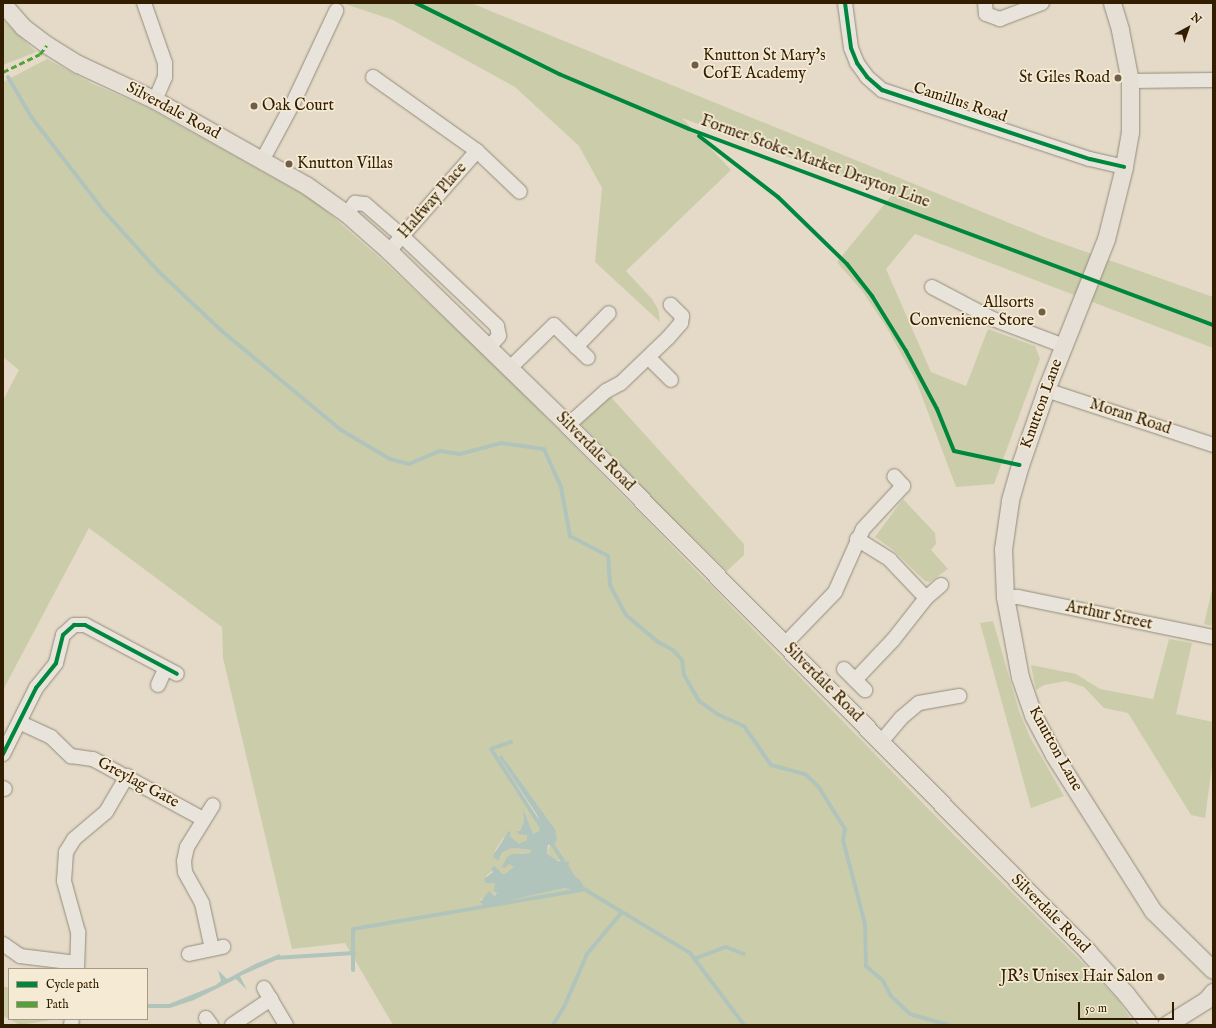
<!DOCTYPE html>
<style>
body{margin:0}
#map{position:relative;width:1216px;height:1028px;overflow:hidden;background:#e4dac7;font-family:"IM FELL English",serif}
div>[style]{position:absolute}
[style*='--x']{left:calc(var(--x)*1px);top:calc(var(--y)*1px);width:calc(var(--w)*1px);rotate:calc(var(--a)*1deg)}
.green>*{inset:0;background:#cbcdaa}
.water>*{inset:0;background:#b1c4bb}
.stream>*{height:4px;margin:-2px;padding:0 2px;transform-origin:2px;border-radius:2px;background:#b1c4bb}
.roads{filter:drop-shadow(0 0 1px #938b7d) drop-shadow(0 0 1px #938b7d)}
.minor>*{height:14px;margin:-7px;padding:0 7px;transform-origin:7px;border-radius:7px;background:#e9e4db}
.major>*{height:17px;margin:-8.5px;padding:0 8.5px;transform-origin:8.5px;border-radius:8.5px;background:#e5dfd5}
.quiet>*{height:3px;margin-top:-1.5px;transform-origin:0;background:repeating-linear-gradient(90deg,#52a23c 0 6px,transparent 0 9px)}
.cycleway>*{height:4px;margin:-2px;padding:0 2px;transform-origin:2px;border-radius:2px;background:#00873e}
.dots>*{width:11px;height:11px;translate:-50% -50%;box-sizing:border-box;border:2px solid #f5ead3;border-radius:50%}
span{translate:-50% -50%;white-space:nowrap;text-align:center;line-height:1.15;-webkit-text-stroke:3.5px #f5ead3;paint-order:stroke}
.poi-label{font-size:16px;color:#321d00}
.left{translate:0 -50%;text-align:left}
.right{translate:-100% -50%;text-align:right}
.street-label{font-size:16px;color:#321d00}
.frame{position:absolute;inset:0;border:4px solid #321d00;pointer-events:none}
.legend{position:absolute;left:8px;top:968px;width:140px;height:52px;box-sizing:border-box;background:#f5ead3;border:1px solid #a7987f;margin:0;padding:5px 7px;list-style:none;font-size:12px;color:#321d00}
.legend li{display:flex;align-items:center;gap:8px;height:20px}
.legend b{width:20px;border:1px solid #a7987f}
.north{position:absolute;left:1168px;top:8px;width:40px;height:40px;-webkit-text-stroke:3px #f5ead3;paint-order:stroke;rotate:40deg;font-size:11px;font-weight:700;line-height:16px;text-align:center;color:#321d00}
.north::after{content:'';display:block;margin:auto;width:14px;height:18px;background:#321d00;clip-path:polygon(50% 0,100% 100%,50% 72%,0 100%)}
.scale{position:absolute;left:1078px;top:1002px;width:96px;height:18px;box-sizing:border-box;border:2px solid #321d00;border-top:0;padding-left:5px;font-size:12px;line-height:14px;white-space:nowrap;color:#321d00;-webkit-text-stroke:3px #f5ead3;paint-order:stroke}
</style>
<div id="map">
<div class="green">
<i style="clip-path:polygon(342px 3px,471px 3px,1044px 237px,1213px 297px,1213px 348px,915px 234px,886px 269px,931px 372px,966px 386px,988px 329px,1035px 346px,1040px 359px,994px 484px,956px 487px,917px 383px,887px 328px,863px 292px,837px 262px,892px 195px,682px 118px,731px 170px,626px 271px,652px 299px,658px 309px,660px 322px,595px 262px,602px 188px,579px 146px,515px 87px,393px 20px)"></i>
<i style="clip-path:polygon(3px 20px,36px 52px,3px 65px)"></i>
<i style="clip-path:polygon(evenodd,47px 59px,93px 84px,150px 109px,315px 201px,381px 259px,505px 375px,954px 835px,1079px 959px,1118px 1000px,1135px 1025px,393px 1025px,345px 943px,292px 949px,223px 658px,222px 627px,89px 528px,3px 690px,3px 400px,19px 370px,3px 357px,3px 82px,47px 59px,501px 754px,555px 829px,547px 854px,552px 859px,566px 862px,569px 875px,583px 884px,581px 890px,574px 891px,565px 888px,484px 906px,480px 899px,493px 896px,497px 892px,495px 882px,486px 876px,493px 871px,491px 868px,502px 874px,506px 873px,515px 867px,509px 864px,520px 853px,531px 853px,531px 850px,512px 848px,502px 853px,500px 857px,495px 851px,503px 838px,510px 836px,519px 845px,527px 840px,527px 835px,517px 831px,520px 831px,524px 821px,524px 810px,533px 835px,539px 831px,540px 822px,499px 757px,501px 754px)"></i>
<i style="clip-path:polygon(610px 396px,744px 544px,744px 555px,727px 571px,660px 506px,580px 423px)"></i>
<i style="clip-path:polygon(903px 499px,935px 533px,936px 544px,931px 550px,948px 569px,930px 582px,925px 581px,892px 549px,875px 537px)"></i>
<i style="clip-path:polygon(1213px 586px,1213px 626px,1204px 624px)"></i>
<i style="clip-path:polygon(993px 621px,1019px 711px,1030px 737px,1064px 796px,1031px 808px,980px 623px)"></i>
<i style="clip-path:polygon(1169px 639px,1192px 643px,1176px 714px,1213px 722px,1213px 759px,1205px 818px,1191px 815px,1128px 713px,1104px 708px,1084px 687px,1066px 681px,1044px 685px,1036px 690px,1031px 665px,1076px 674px,1100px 689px,1153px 699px)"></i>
<i style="clip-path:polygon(3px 986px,9px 988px,9px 1019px,3px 1016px)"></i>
<i style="clip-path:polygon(9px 1019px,57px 1019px,20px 1025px)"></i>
</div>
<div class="water">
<i style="clip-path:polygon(501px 754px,555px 829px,557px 840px,554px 844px,548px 845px,547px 854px,558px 861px,569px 862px,568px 873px,579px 879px,583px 884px,582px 890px,574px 891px,565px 888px,484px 906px,480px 902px,489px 891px,494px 896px,497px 893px,494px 891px,495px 883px,485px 883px,484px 879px,493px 872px,491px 868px,495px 866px,502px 874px,506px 873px,514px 867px,509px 864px,505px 868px,502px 867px,507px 857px,512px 854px,531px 853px,531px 850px,512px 848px,502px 853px,498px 861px,493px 856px,508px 832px,511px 831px,510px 836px,519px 844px,527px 840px,527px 835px,519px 834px,516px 831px,520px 831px,524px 821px,523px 808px,533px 834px,539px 831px,540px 822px,537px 815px,499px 757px)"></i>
<i style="clip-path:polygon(280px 954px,281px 958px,240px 976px,247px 990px,236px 979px,194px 1000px,170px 1008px,147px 1008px,147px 1004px,169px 1004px,216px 985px,221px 981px,218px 970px,227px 979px,255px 964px)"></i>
</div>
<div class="stream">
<i style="--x:8;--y:77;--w:48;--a:59.7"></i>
<i style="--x:32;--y:118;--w:118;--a:52.3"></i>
<i style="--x:104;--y:211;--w:81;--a:48"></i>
<i style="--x:158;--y:271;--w:89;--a:43.2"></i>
<i style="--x:223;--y:332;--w:153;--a:39.7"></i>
<i style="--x:341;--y:430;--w:57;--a:30.6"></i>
<i style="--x:390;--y:459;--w:20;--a:15"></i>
<i style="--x:409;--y:464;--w:34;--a:-23"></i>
<i style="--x:440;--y:451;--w:20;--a:9"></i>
<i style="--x:460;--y:454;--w:42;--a:-15"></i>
<i style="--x:501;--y:443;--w:43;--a:7.9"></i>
<i style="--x:544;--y:449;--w:42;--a:65.9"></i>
<i style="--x:561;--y:487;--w:50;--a:79.6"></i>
<i style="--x:570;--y:536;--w:43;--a:27.8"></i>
<i style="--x:608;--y:556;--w:29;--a:86"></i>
<i style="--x:610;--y:585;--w:34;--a:62"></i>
<i style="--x:626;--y:615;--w:42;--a:40.2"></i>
<i style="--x:658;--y:642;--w:17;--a:28"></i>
<i style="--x:673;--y:650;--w:13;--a:48"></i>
<i style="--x:682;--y:660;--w:15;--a:82"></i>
<i style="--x:684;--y:675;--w:30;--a:60"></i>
<i style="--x:699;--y:701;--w:24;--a:35"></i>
<i style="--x:719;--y:715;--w:27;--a:24"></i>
<i style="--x:744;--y:726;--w:47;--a:55.3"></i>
<i style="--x:771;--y:765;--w:35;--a:15"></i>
<i style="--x:805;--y:774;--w:18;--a:43"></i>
<i style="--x:818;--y:786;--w:51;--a:57.9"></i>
<i style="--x:845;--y:829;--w:11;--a:100"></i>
<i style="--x:843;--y:840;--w:87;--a:75.3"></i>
<i style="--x:865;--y:924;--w:42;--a:88.6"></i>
<i style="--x:866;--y:966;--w:23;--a:41"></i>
<i style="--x:883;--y:981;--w:17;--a:62"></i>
<i style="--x:891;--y:996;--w:26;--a:43"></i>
<i style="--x:910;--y:1014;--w:40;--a:16"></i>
<i style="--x:511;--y:742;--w:21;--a:161"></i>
<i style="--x:491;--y:749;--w:94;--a:57.2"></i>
<i style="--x:550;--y:841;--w:48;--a:57"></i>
<i style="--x:579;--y:886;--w:130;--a:31.1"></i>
<i style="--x:690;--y:953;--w:90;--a:53.1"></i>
<i style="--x:275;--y:958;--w:79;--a:-3.6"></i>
<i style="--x:694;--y:959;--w:34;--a:-21"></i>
<i style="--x:726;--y:947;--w:19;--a:21"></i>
<i style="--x:353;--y:970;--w:41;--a:-90"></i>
<i style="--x:353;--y:929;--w:232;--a:-9.7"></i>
<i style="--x:553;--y:1025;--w:21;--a:-59"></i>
<i style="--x:564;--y:1007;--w:58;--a:-66.5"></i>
<i style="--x:587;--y:954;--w:53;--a:-50.3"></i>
</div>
<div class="roads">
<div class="minor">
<i style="--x:144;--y:3;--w:64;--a:70.7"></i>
<i style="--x:165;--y:63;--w:14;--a:90"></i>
<i style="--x:165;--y:77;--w:25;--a:113"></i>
<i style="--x:845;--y:3;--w:45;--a:82.4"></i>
<i style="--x:851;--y:48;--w:16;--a:68"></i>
<i style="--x:857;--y:63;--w:17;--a:54"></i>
<i style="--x:867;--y:77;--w:20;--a:41"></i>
<i style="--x:882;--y:90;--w:219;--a:18.4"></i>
<i style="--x:1090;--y:159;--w:35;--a:13"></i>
<i style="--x:985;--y:3;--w:11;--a:85"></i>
<i style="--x:986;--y:14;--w:15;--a:20"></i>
<i style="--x:1000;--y:19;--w:45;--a:-20.9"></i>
<i style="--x:373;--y:77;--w:128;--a:35.4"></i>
<i style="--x:477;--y:151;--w:59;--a:43.6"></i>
<i style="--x:1130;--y:81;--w:83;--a:-0.7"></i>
<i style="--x:263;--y:159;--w:64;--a:-61.8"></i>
<i style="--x:293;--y:103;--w:102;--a:-64.9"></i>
<i style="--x:347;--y:214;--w:14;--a:-54"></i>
<i style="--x:355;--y:203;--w:10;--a:6"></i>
<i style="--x:365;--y:204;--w:49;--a:40.9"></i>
<i style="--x:402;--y:236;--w:131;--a:43.5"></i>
<i style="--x:497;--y:326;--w:10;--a:79"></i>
<i style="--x:499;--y:336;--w:13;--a:132"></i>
<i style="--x:389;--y:251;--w:133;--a:-48.7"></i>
<i style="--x:932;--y:287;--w:69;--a:27.7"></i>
<i style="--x:993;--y:319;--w:76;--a:20.8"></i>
<i style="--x:576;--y:347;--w:47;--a:-45.9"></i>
<i style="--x:649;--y:358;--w:31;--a:45"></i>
<i style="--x:511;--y:367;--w:60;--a:-44.3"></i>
<i style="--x:554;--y:325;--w:47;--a:44.1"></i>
<i style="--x:1046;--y:390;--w:176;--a:18.2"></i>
<i style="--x:568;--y:425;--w:51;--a:-41.8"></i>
<i style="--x:606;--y:391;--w:17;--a:-28"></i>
<i style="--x:621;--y:383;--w:65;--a:-43.8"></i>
<i style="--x:668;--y:338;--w:20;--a:-49"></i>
<i style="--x:681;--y:323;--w:7;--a:-82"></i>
<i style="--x:682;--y:316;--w:16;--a:-135"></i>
<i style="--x:857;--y:539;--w:39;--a:32"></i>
<i style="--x:890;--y:560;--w:52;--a:46.5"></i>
<i style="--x:1005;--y:597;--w:13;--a:0"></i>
<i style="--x:1018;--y:597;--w:199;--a:11.6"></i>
<i style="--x:785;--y:644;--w:72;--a:-46.1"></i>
<i style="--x:835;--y:592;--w:69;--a:-66"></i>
<i style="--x:863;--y:529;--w:59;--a:-47.1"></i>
<i style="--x:903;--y:486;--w:13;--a:-132"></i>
<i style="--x:844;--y:669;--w:30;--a:45"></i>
<i style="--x:855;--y:680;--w:55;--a:-46.5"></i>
<i style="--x:893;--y:640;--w:53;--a:-51.8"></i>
<i style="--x:926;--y:598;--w:20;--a:-41"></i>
<i style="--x:158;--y:685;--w:17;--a:-66"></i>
<i style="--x:21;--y:723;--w:33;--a:25"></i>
<i style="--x:51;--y:737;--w:28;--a:44"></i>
<i style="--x:71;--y:756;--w:22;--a:8"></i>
<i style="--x:93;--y:759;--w:125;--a:28.6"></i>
<i style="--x:881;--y:742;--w:31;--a:-50"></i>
<i style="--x:901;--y:718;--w:23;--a:-40"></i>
<i style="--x:919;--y:703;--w:41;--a:-9.9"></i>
<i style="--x:3;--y:754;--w:74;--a:-63.4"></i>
<i style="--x:36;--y:688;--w:32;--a:-51"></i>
<i style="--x:56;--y:663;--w:29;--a:-76"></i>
<i style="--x:63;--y:635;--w:15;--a:-42"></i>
<i style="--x:74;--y:625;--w:11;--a:0"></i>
<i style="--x:85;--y:625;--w:104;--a:28"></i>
<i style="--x:3;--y:788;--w:2;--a:27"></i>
<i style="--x:3;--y:944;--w:21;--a:35"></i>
<i style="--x:20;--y:956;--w:57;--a:7"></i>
<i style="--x:212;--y:949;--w:47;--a:-102.3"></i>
<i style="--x:202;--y:903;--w:35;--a:-119"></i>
<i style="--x:185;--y:872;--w:11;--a:-95"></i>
<i style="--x:184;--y:861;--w:14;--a:-78"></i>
<i style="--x:187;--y:847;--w:49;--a:-58.2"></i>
<i style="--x:189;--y:954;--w:35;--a:-12"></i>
<i style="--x:77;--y:969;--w:37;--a:-88"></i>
<i style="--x:78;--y:932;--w:53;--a:-105.4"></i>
<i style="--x:64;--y:881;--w:29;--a:-86"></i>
<i style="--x:66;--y:852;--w:15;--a:-58"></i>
<i style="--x:74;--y:839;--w:42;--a:-40.2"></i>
<i style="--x:106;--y:812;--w:42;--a:-59.7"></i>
<i style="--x:264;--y:988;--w:43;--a:59.3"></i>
<i style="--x:206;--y:1018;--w:9;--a:54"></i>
<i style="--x:71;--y:1025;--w:6;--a:-81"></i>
<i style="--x:232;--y:1025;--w:47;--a:-33.7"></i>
</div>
<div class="major">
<i style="--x:1112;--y:3;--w:28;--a:73"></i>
<i style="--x:1120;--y:30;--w:52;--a:78.9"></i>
<i style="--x:1130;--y:81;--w:51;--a:90"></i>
<i style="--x:1130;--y:132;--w:36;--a:100"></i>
<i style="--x:1124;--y:167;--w:74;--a:104"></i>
<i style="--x:1106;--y:239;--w:162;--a:111.7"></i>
<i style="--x:1046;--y:390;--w:79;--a:109.1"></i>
<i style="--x:1020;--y:465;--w:37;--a:106"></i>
<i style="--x:1010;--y:501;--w:49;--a:98.3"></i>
<i style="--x:1003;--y:549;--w:48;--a:87.6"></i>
<i style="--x:1005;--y:597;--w:81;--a:79.4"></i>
<i style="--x:1020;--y:677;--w:40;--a:71.1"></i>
<i style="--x:1033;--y:715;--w:45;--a:62.3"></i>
<i style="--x:1054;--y:755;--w:185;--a:57.6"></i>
<i style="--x:1153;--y:911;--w:84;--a:44.5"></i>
<i style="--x:3;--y:4;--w:30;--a:49"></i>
<i style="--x:23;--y:27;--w:30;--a:37"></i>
<i style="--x:47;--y:45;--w:36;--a:32"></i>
<i style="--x:78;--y:64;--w:85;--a:25.1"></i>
<i style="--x:155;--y:100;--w:173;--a:29.4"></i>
<i style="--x:306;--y:185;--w:50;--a:35.3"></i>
<i style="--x:347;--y:214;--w:56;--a:41.4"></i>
<i style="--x:389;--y:251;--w:250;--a:44.2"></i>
<i style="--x:568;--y:425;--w:740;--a:45.38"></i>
<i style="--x:1088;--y:952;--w:57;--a:47.9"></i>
<i style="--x:1126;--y:994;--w:39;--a:52"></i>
<i style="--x:1166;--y:1025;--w:47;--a:-32"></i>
<i style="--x:1206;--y:1000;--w:11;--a:-49"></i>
</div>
</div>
<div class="quiet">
<i style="--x:3;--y:72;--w:41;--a:-25.9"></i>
<i style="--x:40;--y:54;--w:11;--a:-52"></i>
</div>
<div class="cycleway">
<i style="--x:416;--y:3;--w:160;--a:26.4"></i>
<i style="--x:559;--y:74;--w:141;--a:22.9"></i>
<i style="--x:689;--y:129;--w:559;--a:20.51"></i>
<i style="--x:845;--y:3;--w:45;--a:82.4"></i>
<i style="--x:851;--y:48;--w:16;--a:68"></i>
<i style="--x:857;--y:63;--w:17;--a:54"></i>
<i style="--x:867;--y:77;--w:20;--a:41"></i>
<i style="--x:882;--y:90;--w:219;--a:18.4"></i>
<i style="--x:1090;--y:159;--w:35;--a:13"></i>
<i style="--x:699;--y:136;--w:100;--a:37.7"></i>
<i style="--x:778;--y:197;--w:96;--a:44.2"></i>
<i style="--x:847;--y:264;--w:41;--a:52"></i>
<i style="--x:872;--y:296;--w:65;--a:58.3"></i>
<i style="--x:906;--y:351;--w:66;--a:61.9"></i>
<i style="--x:937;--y:409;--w:45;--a:68"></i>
<i style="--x:954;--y:451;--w:67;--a:12"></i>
<i style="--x:3;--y:754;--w:74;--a:-63.4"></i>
<i style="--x:36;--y:688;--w:32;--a:-51"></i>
<i style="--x:56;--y:663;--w:29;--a:-76"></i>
<i style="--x:63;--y:635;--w:15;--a:-42"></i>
<i style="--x:74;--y:625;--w:11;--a:0"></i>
<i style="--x:85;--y:625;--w:104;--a:28"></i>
</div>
<div class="dots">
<i style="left:695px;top:65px;background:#705f46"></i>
<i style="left:1118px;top:78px;background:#705f46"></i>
<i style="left:254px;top:106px;background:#705f46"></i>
<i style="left:289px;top:164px;background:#705f46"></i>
<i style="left:1042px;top:312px;background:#705f46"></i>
<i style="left:1161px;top:977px;background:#705f46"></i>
</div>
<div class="poi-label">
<span class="left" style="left:703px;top:65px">Knutton St Mary's<br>CofE Academy</span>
<span class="right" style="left:1110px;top:78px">St Giles Road</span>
<span class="left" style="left:262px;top:106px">Oak Court</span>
<span class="left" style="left:297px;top:164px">Knutton Villas</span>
<span class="right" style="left:1034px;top:312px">Allsorts<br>Convenience Store</span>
<span class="right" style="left:1153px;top:977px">JR's Unisex Hair Salon</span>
</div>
<div class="street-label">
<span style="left:960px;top:103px;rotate:18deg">Camillus Road</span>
<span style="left:173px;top:111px;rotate:28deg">Silverdale Road</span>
<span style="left:815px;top:162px;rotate:20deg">Former Stoke-Market Drayton Line</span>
<span style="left:433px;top:201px;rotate:-49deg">Halfway Place</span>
<span style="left:1042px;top:404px;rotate:-70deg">Knutton Lane</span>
<span style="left:1130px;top:417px;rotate:18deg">Moran Road</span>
<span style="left:595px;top:452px;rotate:45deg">Silverdale Road</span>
<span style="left:1109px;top:616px;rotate:12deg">Arthur Street</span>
<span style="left:823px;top:683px;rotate:45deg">Silverdale Road</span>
<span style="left:1055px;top:749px;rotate:61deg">Knutton Lane</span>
<span style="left:138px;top:783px;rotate:28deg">Greylag Gate</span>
<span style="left:1050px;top:914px;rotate:45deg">Silverdale Road</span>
</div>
<div class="frame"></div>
<ul class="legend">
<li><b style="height:5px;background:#00873e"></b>Cycle path</li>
<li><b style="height:5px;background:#52a23c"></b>Path</li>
</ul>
<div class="north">N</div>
<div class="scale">50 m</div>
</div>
